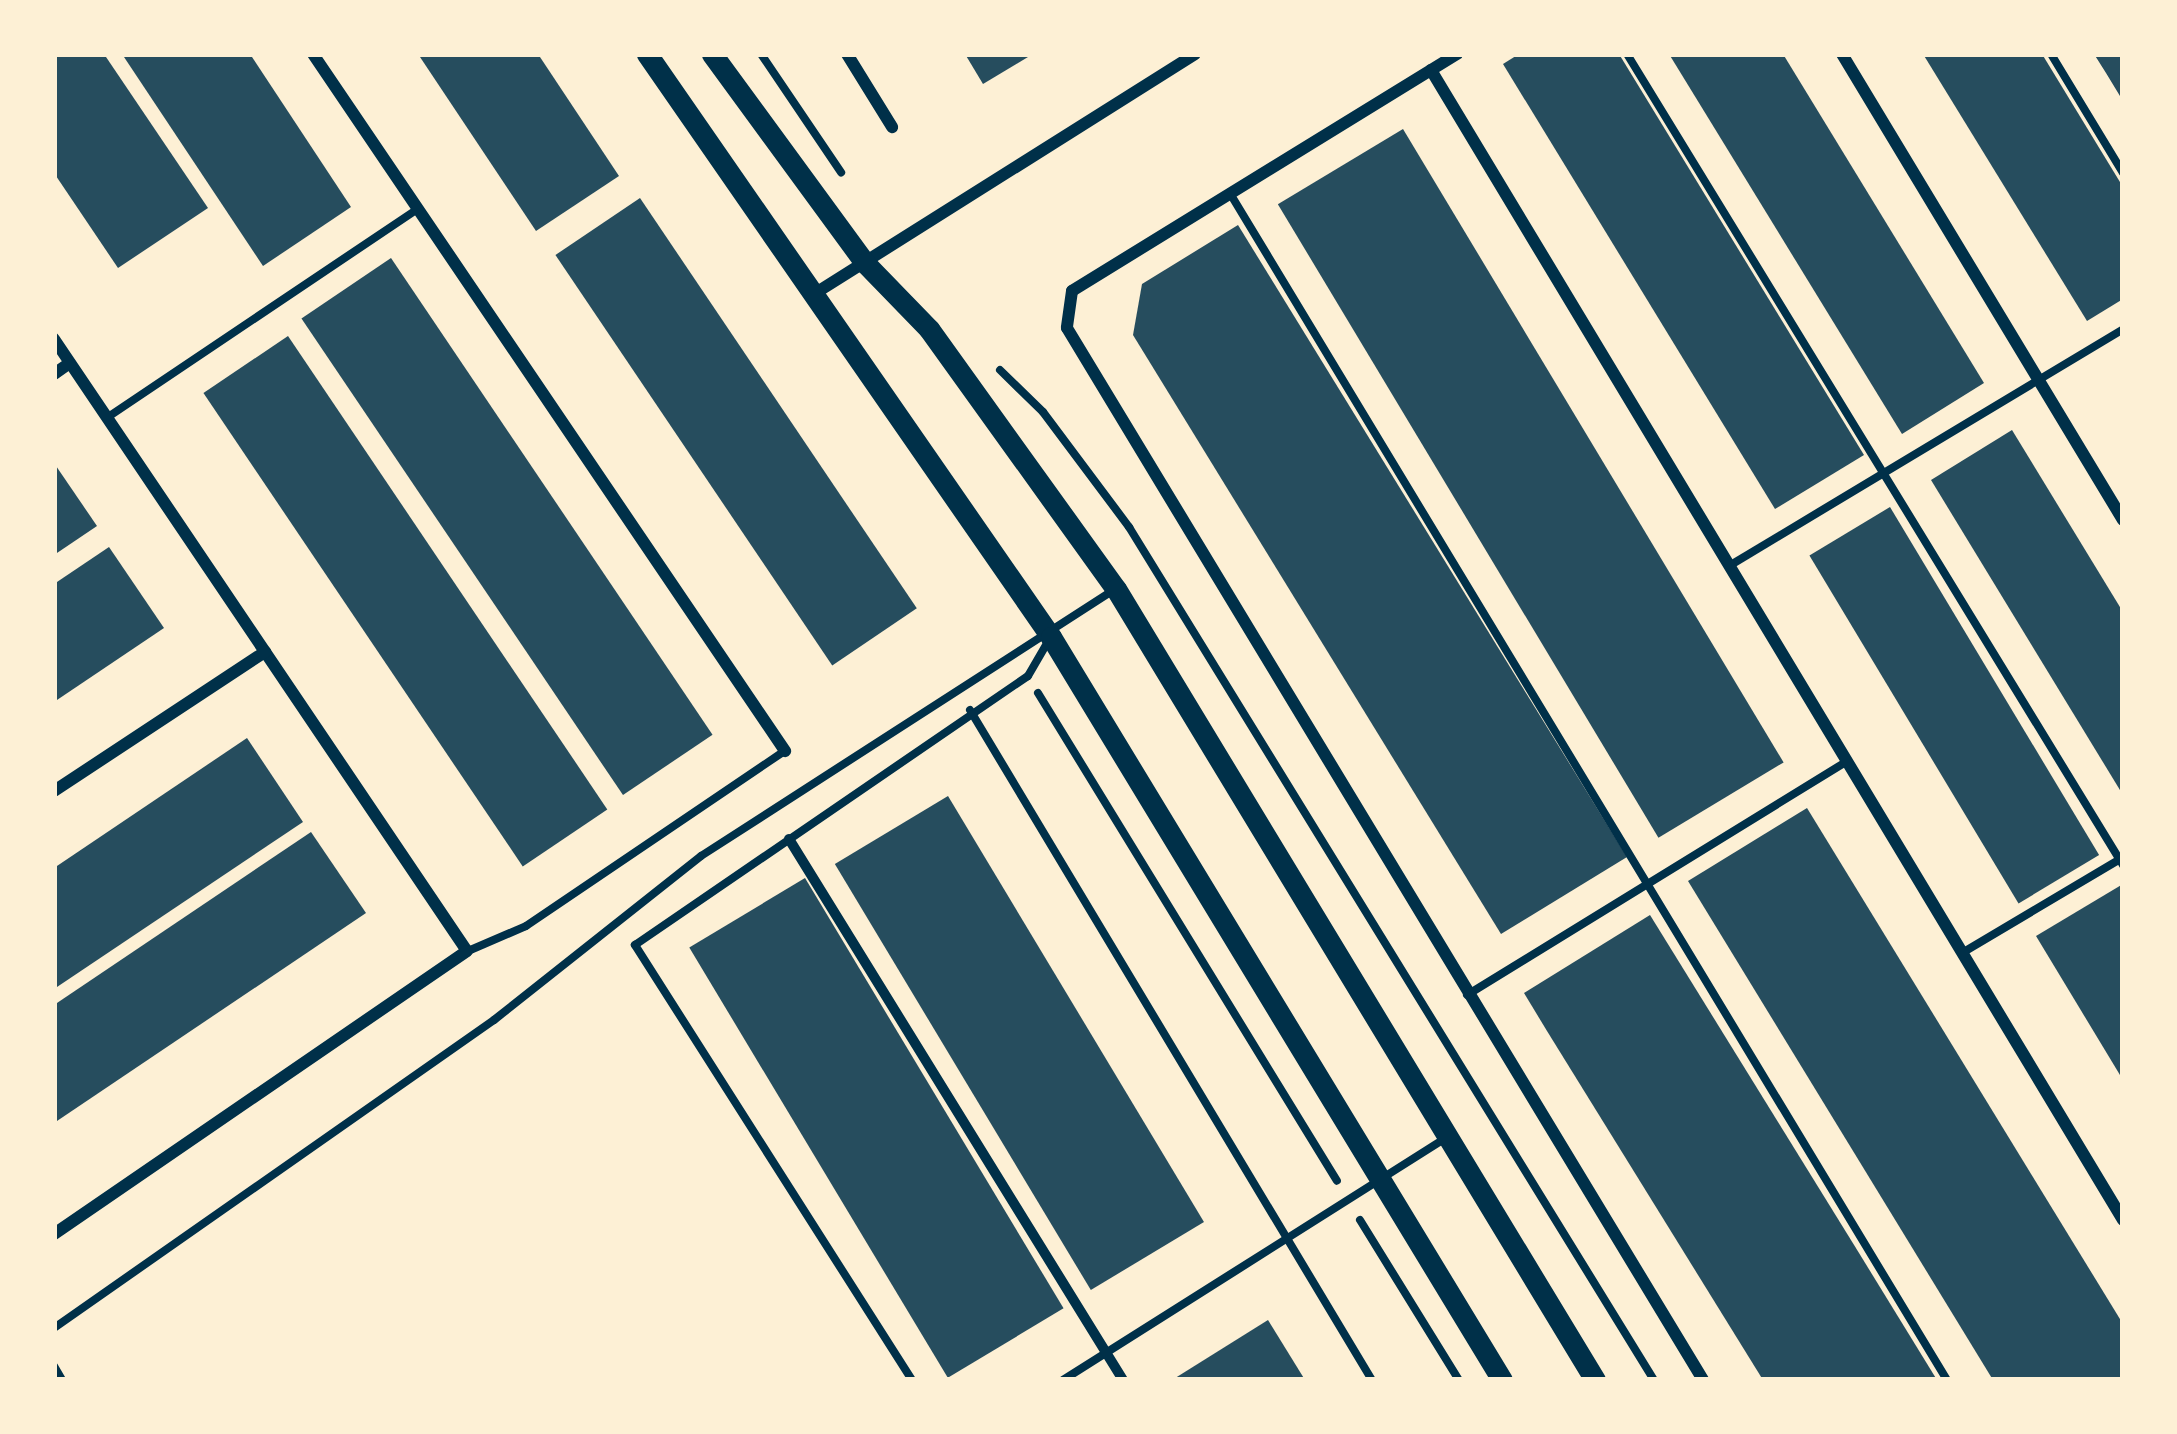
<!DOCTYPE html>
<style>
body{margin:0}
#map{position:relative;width:2177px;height:1434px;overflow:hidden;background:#fdf0d5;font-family:"Varela Round",sans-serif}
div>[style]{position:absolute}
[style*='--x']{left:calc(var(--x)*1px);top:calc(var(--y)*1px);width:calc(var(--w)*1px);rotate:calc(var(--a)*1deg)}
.building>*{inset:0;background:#264d5e;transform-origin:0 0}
.path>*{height:8px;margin:-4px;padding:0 4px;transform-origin:4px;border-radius:4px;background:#003049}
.service>*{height:8px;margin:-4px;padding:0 4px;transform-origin:4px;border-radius:4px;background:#003049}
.pedestrian>*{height:10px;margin:-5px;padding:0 5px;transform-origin:5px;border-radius:5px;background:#003049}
.minor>*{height:12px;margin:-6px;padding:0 6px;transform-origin:6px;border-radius:6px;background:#003049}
.tertiary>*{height:21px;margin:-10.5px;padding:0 10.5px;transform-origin:10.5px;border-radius:10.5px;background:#003049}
span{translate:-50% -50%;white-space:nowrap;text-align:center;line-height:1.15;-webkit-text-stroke:12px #fdf0d5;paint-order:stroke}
.frame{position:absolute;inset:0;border:57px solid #fdf0d5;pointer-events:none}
</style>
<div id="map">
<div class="building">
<i style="clip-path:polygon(54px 54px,104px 54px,208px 208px,118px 268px,54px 173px)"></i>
<i style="clip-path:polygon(122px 54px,250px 54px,351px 207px,263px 266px)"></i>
<i style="clip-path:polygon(418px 54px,538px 54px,619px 176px,536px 231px)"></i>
<i style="clip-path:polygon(965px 54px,1033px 54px,983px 84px)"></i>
<i style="clip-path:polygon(1519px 54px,1619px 54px,1864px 455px,1775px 509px,1503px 64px)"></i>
<i style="clip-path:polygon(1669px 54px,1783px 54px,1984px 383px,1902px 434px)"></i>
<i style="clip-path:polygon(1923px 54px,2042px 54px,2123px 187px,2123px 299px,2087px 321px)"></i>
<i style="clip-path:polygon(2094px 54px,2123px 54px,2123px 101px,2106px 73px)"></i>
<i style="left:1403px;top:129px;width:739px;height:146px;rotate:59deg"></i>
<i style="left:640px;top:198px;width:495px;height:102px;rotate:56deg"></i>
<i style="clip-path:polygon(1238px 225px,1627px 857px,1501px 934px,1133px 335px,1142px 284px)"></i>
<i style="left:391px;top:258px;width:575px;height:108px;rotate:56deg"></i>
<i style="left:288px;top:336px;width:571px;height:102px;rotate:56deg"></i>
<i style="clip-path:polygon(2012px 430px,2123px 612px,2123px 795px,1931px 480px)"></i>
<i style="clip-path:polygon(54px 463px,97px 526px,54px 555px)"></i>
<i style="left:1890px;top:507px;width:406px;height:94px;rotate:59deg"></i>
<i style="clip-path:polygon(109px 547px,164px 628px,54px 702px,54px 584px)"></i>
<i style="clip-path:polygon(247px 738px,303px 822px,54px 989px,54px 868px)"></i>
<i style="left:948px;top:796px;width:497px;height:132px;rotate:59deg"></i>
<i style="clip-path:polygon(1807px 808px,2123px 1324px,2123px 1380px,1993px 1380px,1688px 881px)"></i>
<i style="clip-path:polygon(311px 832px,366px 913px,54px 1123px,54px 1005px)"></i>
<i style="left:805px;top:878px;width:502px;height:135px;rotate:59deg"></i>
<i style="clip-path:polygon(2123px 884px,2123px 1080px,2036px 936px)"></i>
<i style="clip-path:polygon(1650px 915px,1859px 1253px,1937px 1380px,1763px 1380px,1547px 1031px,1524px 993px)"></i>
<i style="clip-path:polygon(1268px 1320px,1305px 1380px,1172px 1380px)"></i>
</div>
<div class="path">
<i style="--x:761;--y:54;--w:143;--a:55.9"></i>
<i style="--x:1000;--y:370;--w:60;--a:44.3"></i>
<i style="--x:1043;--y:412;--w:144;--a:53.2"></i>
<i style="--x:1129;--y:527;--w:1002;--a:58.39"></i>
<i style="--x:1038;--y:693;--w:572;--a:58.5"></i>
<i style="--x:1360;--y:1220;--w:188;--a:58.3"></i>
</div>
<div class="service">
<i style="--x:1627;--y:54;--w:951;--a:58.55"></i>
<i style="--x:2051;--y:54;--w:139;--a:58.8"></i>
<i style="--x:1231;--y:195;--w:1385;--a:58.86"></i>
<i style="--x:108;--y:417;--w:373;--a:-33.9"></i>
<i style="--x:1729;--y:566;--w:460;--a:-31"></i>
<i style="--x:970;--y:710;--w:781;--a:59.04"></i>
<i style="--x:468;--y:951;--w:63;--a:-23.3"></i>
<i style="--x:526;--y:926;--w:312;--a:-34.1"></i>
<i style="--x:1962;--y:953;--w:186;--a:-30.7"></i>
<i style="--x:1467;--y:995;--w:446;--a:-31.6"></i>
<i style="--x:54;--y:1328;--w:537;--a:-34.99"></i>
<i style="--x:494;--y:1020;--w:264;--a:-38.4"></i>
<i style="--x:701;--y:856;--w:493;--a:-32.8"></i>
<i style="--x:54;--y:1366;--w:16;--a:60"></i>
<i style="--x:912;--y:1380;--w:516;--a:-122.49"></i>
<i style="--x:635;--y:945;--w:476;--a:-34.4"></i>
<i style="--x:1028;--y:676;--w:44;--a:-59.9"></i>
<i style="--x:1063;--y:1380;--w:453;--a:-32.3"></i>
</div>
<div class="pedestrian">
<i style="--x:789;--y:839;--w:636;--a:58.31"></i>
</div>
<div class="minor">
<i style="--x:313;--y:54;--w:842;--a:55.89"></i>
<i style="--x:847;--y:54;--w:86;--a:58.3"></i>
<i style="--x:1457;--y:54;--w:452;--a:148.4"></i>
<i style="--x:1072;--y:291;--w:37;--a:98"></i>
<i style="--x:1067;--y:328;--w:1229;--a:58.84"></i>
<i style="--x:1842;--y:54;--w:544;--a:58.91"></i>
<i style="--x:1431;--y:70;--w:1342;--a:58.96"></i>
<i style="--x:814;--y:294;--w:450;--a:-32.2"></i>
<i style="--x:54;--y:339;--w:738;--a:55.99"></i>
<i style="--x:467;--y:951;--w:501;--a:145.58"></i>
<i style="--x:54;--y:374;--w:19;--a:-35"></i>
<i style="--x:54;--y:791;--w:253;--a:-33.4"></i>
</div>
<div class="tertiary">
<i style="--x:647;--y:54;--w:709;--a:55.28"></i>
<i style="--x:1051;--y:637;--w:869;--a:58.74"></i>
<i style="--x:712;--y:54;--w:259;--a:53.8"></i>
<i style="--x:865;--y:263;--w:92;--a:45.9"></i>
<i style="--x:929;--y:329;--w:320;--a:54.3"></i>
<i style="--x:1116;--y:589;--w:925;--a:58.8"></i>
</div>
<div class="frame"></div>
</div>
